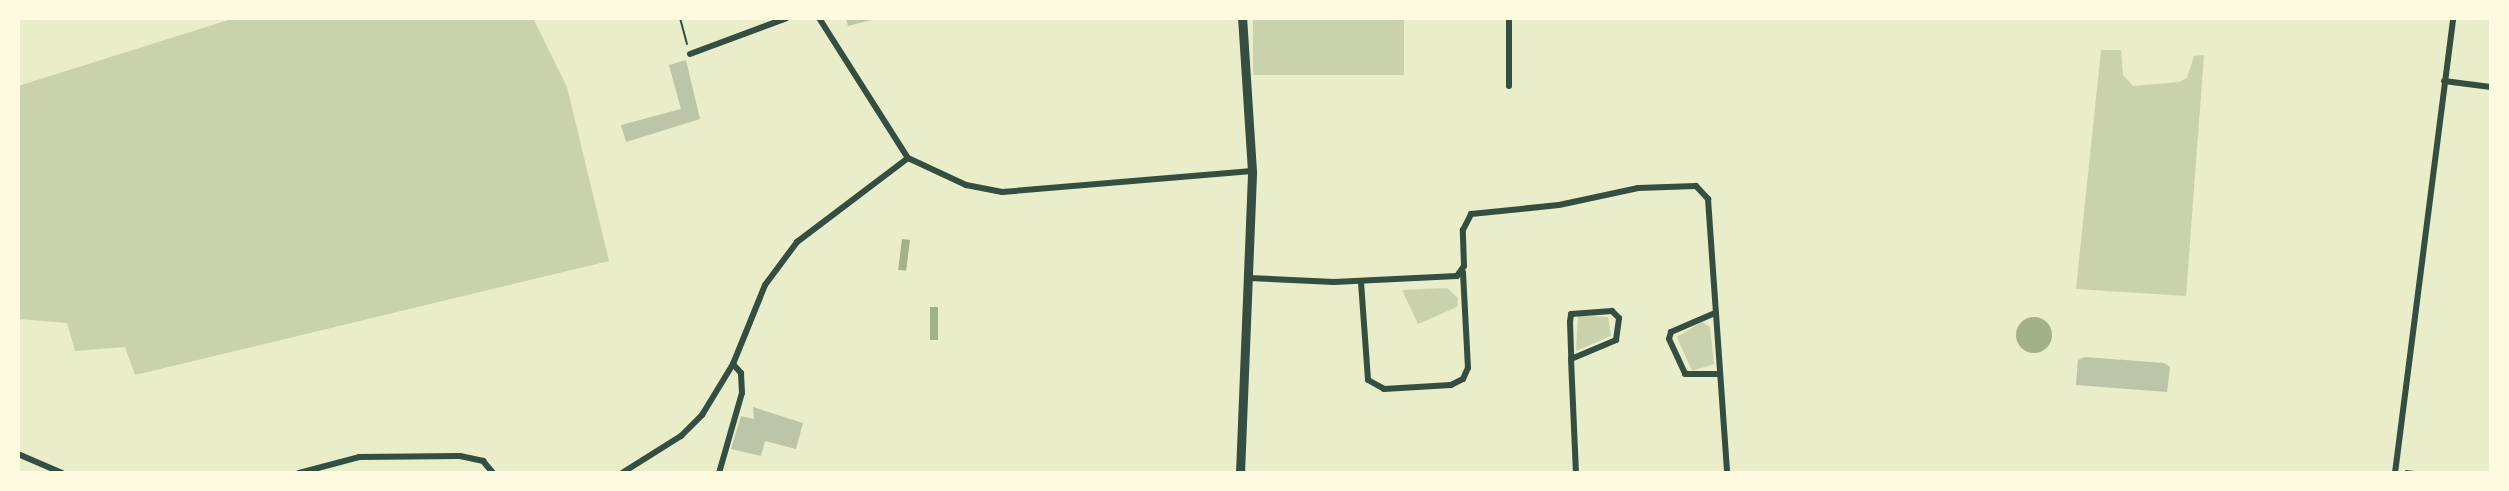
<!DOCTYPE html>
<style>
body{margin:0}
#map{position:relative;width:2509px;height:491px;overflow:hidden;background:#e9edc9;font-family:Commissioner,sans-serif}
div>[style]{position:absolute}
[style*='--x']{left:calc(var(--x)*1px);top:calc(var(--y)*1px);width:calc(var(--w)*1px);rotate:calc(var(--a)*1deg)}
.green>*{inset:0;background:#cad2ad;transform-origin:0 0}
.water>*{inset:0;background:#a3b18a;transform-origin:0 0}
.round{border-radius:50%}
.building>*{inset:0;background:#bcc5a7}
.path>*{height:2px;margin:-1px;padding:0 1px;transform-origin:1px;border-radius:1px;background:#344e41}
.minor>*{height:6px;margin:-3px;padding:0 3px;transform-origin:3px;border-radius:3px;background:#344e41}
.tertiary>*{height:9px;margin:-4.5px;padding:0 4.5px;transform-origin:4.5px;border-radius:4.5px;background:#344e41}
span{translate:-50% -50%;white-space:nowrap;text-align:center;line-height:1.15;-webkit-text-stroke:4.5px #fefae0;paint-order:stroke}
.frame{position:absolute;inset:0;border:20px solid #fefae0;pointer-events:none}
</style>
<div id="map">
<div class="green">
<i style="clip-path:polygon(235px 18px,533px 18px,567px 87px,609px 261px,135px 375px,125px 347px,75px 351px,67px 323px,18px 319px,18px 86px)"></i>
<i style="left:1253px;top:18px;width:151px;height:57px"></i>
<i style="clip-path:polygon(2101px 50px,2121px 50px,2123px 75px,2133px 86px,2179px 82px,2187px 78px,2194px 56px,2204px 55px,2186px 296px,2076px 289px)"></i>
<i style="clip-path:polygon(1447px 288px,1458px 298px,1457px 307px,1418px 324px,1402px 290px)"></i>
<i style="clip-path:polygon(1578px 315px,1608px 317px,1611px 336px,1576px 351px)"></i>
<i style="clip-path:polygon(1702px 322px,1710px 327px,1714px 364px,1692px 371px,1677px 337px)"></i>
</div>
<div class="water">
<i style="left:902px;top:239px;width:8px;height:31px;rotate:7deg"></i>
<i style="left:930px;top:307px;width:8px;height:33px"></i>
<i class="round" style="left:2016px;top:317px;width:36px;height:36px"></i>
</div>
<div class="building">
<i style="clip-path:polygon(846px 18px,875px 18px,875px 19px,848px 26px)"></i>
<i style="clip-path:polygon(686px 60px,700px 119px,626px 142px,621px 125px,681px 109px,669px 65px)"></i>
<i style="clip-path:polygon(2085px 357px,2164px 363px,2170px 367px,2167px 392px,2076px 385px,2078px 360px)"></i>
<i style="clip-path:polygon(753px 407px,803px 423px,796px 449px,765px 441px,761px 456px,731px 449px,741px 416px,754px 419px)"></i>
</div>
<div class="path">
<i style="--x:680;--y:18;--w:27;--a:75"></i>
<i style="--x:2406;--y:471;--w:17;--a:7"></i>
</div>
<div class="minor">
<i style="--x:819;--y:18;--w:166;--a:57.6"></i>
<i style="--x:1509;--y:18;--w:68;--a:90"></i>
<i style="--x:690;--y:54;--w:103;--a:-20.4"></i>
<i style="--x:2444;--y:81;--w:47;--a:7.3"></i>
<i style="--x:908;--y:158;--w:64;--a:25"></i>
<i style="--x:966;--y:185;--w:37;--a:11"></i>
<i style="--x:1002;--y:192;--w:251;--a:-4.8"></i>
<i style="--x:1249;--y:278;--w:85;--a:2.7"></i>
<i style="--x:1334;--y:282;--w:123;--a:-2.8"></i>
<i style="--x:1457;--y:276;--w:12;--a:-55"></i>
<i style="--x:1464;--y:266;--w:36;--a:-92"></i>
<i style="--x:1463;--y:230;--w:18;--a:-63"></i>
<i style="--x:1471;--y:214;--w:88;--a:-5.8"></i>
<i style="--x:1559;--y:205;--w:81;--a:-12.1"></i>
<i style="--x:1638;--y:188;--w:58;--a:-2"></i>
<i style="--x:1696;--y:186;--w:18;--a:47"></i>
<i style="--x:1708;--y:199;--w:275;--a:86"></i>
<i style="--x:1361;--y:282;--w:98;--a:85.9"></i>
<i style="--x:1368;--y:380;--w:18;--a:29"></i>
<i style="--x:1384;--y:389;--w:67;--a:-3.4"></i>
<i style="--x:1451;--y:385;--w:13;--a:-27"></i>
<i style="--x:1463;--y:379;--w:12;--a:-66"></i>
<i style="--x:1468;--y:368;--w:96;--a:-93"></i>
<i style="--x:1715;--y:313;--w:48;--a:156.6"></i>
<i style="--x:1671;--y:332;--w:7;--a:106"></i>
<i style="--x:1669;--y:339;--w:38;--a:65"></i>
<i style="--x:1685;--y:374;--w:33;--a:0"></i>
<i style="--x:1571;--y:359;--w:49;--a:-22.9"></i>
<i style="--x:1616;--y:340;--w:22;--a:-82"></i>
<i style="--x:1619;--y:318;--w:10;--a:-135"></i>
<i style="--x:1612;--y:311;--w:41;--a:175.8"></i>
<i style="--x:1571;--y:314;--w:8;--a:97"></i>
<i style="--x:1570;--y:322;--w:37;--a:88"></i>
<i style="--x:1571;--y:359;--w:114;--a:87.5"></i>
<i style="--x:18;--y:454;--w:48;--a:23.4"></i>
<i style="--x:299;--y:473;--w:62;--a:-14.9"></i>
<i style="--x:359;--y:457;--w:101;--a:-0.6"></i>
<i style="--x:460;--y:456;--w:24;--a:12"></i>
<i style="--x:483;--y:461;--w:16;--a:50"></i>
<i style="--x:622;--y:473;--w:70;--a:-32.1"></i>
<i style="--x:681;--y:436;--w:30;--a:-45"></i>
<i style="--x:702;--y:415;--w:60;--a:-58.7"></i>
<i style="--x:733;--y:364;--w:85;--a:-67.9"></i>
<i style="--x:765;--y:285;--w:54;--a:-53.3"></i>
<i style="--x:797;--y:242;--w:139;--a:-37.1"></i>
<i style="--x:719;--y:473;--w:83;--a:-74"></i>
<i style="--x:742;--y:393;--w:20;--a:-93"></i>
<i style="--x:741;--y:373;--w:12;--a:-132"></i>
<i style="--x:2395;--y:473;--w:459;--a:-82.7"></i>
</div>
<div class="tertiary">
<i style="--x:1240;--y:473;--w:302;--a:-87.7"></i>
<i style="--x:1252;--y:171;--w:153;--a:-93.7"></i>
</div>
<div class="frame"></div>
</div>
